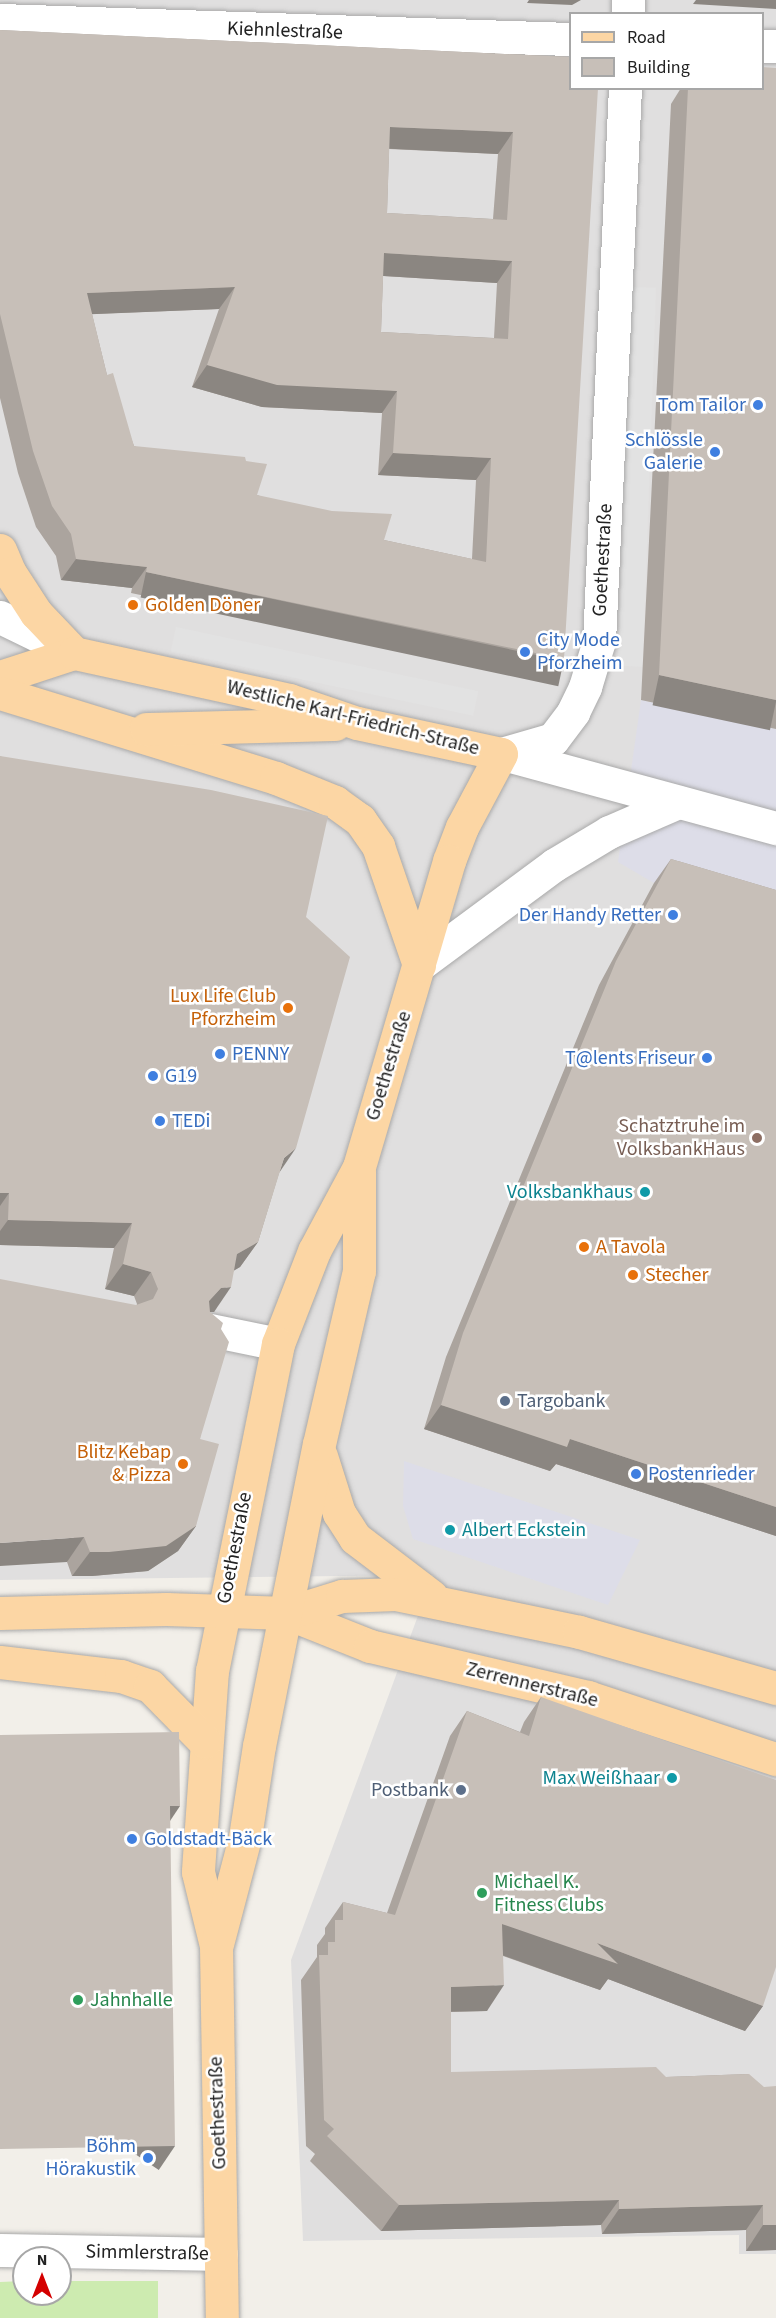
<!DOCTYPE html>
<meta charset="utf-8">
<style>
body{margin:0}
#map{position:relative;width:776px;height:2318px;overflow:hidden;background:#f2efe9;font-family:"Source Sans 3",sans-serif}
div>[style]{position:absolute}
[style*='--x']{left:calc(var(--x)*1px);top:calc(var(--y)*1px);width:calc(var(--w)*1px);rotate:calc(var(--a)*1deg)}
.residential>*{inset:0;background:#e0dfdf}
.grass>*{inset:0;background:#cdebb0}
.parking>*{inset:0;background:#e2e2e2;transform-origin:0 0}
.plaza>*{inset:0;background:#dddde8}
.roads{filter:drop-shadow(0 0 2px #a9a9a9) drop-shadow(0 0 2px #a9a9a9)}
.minor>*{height:33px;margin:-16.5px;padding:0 16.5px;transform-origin:16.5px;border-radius:16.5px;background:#fff}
.major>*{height:33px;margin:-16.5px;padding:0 16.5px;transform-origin:16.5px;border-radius:16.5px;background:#fcd6a4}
.wall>*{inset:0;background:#aba49e}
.shaded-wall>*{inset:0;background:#8b8681;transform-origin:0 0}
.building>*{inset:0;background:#c7bfb8}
.dots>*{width:16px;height:16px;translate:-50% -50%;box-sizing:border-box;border:3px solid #fff;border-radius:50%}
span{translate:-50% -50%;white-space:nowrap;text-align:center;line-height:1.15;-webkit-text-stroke:5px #fff;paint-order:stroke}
.street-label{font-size:20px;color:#222}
.shop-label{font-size:20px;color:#366cbe}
.right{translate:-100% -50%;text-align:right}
.left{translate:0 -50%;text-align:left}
.food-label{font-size:20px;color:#c56008}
.education-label{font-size:20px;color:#785e54}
.culture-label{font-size:20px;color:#0d838f}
.service-label{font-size:20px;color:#4e5e75}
.leisure-label{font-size:20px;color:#27864d}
.legend{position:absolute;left:569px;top:12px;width:195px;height:78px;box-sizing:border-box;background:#fff;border:2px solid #a7a7a7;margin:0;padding:8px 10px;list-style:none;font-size:18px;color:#222}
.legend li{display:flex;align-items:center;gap:12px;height:30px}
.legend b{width:30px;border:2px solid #a7a7a7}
.north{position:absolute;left:12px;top:2246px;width:60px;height:60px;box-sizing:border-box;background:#fff;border:2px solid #a7a7a7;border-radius:50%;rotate:0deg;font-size:16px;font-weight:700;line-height:24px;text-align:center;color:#222}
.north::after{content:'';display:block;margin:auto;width:21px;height:27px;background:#d40000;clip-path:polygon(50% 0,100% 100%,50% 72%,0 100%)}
</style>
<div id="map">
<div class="residential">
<i style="clip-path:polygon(evenodd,0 0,776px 0,776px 2254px,739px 2254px,739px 2235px,303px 2241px,291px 1960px,433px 1575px,0 1580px,0 0,570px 14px,762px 14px,762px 88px,570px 88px,570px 14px)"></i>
</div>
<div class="grass">
<i style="clip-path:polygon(24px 2281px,24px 2294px,60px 2294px,60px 2281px,158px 2281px,158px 2318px,0 2318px,0 2282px)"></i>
</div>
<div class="parking">
<i style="left:631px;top:287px;width:25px;height:379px;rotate:2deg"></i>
<i style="left:176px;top:627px;width:309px;height:25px;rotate:12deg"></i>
</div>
<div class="plaza">
<i style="clip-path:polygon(641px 700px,776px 729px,776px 908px,764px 915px,654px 883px,618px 862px)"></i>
<i style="clip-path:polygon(404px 1461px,640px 1540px,608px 1605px,413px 1539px,403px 1506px)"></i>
</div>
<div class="roads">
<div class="minor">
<i style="--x:628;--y:14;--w:14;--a:-90"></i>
<i style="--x:0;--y:20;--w:570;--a:1.91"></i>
<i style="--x:762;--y:46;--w:14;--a:0"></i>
<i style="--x:0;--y:617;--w:80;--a:25.9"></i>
<i style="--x:501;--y:754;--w:54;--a:-16.1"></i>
<i style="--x:553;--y:739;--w:34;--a:-53"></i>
<i style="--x:573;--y:712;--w:28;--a:-64"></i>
<i style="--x:585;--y:687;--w:48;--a:-73.1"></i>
<i style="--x:599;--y:641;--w:554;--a:-87.31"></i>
<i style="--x:503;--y:754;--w:283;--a:15.2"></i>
<i style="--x:419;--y:965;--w:168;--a:-36.5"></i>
<i style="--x:554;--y:865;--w:64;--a:-31"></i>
<i style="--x:609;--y:832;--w:75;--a:-23.5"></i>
<i style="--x:210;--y:1330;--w:69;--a:11.6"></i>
<i style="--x:0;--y:2250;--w:221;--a:1"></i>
</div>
<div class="major">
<i style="--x:0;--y:550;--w:25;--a:67"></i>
<i style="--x:10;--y:573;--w:48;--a:57"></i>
<i style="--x:36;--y:613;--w:55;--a:46.5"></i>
<i style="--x:0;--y:677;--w:78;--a:-18"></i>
<i style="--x:74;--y:653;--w:220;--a:12.3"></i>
<i style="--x:289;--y:700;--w:72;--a:18.7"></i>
<i style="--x:357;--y:723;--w:147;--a:12.1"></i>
<i style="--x:501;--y:754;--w:83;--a:118.1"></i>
<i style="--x:462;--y:827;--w:36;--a:111"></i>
<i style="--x:449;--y:861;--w:319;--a:106.4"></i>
<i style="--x:359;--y:1167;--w:95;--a:118.2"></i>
<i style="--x:314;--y:1251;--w:100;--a:111.2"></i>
<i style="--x:278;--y:1344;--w:333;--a:101.4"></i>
<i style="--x:212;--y:1670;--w:202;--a:94"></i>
<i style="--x:198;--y:1872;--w:76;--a:76.3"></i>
<i style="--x:216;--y:1946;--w:372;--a:89.1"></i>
<i style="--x:0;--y:693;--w:289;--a:17.1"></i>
<i style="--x:276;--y:778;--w:64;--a:22.1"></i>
<i style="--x:335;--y:802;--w:31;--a:36"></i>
<i style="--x:360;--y:820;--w:32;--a:55"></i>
<i style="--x:378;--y:846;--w:126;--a:71"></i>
<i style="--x:146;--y:729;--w:189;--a:-1.5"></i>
<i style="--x:321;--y:1456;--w:60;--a:72.5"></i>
<i style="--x:339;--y:1513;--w:30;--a:57"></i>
<i style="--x:355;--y:1538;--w:96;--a:37.3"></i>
<i style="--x:0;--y:1613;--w:166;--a:-1.4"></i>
<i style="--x:166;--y:1609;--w:121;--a:1.9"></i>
<i style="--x:287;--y:1613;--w:89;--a:21.7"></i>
<i style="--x:370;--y:1646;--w:224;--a:13.2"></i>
<i style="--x:588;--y:1697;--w:198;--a:18.3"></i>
<i style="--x:287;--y:1613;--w:58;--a:-17.2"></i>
<i style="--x:342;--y:1596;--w:54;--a:-2.1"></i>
<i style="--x:396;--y:1594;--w:187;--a:11.7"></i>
<i style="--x:579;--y:1632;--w:205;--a:15.9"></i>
<i style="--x:0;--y:1662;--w:122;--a:6.6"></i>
<i style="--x:121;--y:1676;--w:31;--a:19"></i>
<i style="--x:150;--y:1686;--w:78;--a:45.5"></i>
<i style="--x:217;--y:1944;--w:111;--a:-75.3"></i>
<i style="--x:245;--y:1837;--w:92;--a:-81.3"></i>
<i style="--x:259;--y:1746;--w:308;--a:-78.8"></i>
<i style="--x:319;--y:1444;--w:178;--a:-77"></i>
<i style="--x:359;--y:1271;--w:100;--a:-90"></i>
</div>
</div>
<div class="wall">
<i style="clip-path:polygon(evenodd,0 30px,570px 57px,549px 681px,131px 593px,132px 588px,61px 580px,56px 556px,36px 527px,18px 473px,0 398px,0 30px,389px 149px,498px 154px,493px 219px,387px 213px,389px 149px,0 30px,383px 276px,497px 283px,494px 338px,381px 332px,383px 276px,0 30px,219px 309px,192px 387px,262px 407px,382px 413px,378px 475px,476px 480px,472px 559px,384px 540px,257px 495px,134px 446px,107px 375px,92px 314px,219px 309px)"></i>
<i style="clip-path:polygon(776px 68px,776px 729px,641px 700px,671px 104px,681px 88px,688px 88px)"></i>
<i style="clip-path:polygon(0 756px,306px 917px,279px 1173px,258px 1242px,240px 1267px,234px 1270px,214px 1312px,210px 1312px,200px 1439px,196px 1526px,178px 1551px,148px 1571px,92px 1576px,72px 1576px,67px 1562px,137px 1304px,134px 1296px,105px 1289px,114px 1248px,0 1245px)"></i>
<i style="clip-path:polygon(671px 859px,776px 890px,776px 1536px,556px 1464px,550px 1471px,424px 1429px,446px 1357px,599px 985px,654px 883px)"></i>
<i style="clip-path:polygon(541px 1697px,763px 2006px,745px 2031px,608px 1979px,600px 1990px,503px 1956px,487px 2011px,451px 2012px,451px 2072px,666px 2077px,749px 2074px,776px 2250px,746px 2251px,746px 2230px,602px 2234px,601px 2225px,381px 2231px,310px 2161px,315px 2154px,306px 2146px,301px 1980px,317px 1957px,317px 1945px,325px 1934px,325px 1928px,343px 1902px,387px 1913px,450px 1736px,467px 1711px,520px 1732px,524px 1722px)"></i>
</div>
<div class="shaded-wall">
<i style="clip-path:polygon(529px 0,581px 0,572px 5px,527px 3px)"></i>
<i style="clip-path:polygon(696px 0,776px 0,776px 9px,693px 4px)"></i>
<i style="clip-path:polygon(390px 127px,513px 132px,498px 154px,375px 148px)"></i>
<i style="clip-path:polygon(384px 253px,512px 261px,497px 283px,368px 275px)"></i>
<i style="clip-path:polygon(235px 287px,219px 309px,72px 315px,87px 293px)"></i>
<i style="clip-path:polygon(207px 365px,397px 391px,382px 413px,262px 407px,192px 387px)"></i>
<i style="clip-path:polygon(393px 453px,491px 458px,476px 480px,378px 475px)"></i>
<i style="clip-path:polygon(76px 559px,147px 567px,132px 588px,61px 580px)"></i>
<i style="left:146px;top:572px;width:427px;height:26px;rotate:12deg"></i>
<i style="left:659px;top:675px;width:120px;height:31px;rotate:12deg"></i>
<i style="clip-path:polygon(296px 1148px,279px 1173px,284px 1158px)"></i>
<i style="clip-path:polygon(0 1193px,9px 1193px,0 1206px)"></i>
<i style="clip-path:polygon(8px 1220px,132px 1223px,114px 1248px,0 1245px,0 1231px)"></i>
<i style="clip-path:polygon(258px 1242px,240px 1267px,220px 1279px,237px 1254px)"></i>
<i style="clip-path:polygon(123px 1264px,151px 1272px,134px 1296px,105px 1289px)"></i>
<i style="clip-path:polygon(231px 1287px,214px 1312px,204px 1312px,209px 1301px,221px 1288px)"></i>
<i style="clip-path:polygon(441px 1405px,570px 1439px,776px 1507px,776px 1536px,556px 1464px,550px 1471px,424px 1429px)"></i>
<i style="clip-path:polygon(196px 1526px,178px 1551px,148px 1571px,92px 1576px,72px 1576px,90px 1552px)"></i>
<i style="clip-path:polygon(84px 1537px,67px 1562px,0 1566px,0 1543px)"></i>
<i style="clip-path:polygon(170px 1806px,180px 1806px,164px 1830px)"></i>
<i style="clip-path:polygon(502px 1924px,597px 1943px,763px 2006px,745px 2031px,608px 1979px,600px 1990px,485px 1949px)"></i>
<i style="clip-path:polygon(504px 1985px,487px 2011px,433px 2012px,451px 1987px)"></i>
<i style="left:175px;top:2146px;width:29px;height:175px;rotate:124deg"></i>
<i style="clip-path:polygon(619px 2200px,601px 2225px,381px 2231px,399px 2205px)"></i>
<i style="clip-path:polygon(763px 2205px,746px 2230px,602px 2234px,619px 2209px)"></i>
<i style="clip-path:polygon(763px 2225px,776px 2225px,776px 2250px,746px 2251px)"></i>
</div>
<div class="building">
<i style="clip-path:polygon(evenodd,0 30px,570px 57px,570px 88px,598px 88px,564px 659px,146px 572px,147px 567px,76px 559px,71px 534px,52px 506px,33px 451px,0 314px,0 30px,390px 127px,513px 132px,507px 220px,387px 213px,390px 127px,0 30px,384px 253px,512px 261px,508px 339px,381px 332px,384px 253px,0 30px,235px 287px,207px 365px,277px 385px,397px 391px,393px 453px,491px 458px,486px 562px,384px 540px,392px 514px,332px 511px,257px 495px,267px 464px,246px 461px,245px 457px,134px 446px,113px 373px,107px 375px,87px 293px,235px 287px)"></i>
<i style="clip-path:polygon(762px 67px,776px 68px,776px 700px,659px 675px,688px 88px,762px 88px)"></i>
<i style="clip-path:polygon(0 756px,211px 790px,328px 816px,306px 917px,350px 957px,296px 1148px,284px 1158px,258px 1242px,237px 1254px,231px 1287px,221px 1288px,209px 1301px,210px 1312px,223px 1323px,221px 1329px,229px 1342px,200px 1439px,219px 1444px,196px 1526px,166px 1546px,109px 1552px,90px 1552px,84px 1537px,0 1543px,0 1279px,136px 1305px,153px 1299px,158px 1289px,151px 1272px,123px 1264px,132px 1223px,8px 1220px,9px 1193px,0 1193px)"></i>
<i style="clip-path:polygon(671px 859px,776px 890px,776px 1507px,570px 1439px,567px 1447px,441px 1405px,463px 1333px,616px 961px)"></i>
<i style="clip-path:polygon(541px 1697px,776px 1780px,776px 1967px,763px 2006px,597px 1943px,618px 1964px,502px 1924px,504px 1985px,451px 1987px,451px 2072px,656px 2067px,666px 2077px,749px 2074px,764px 2087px,776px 2086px,776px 2225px,763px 2225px,763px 2205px,619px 2209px,619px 2200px,399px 2205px,327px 2136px,334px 2129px,324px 2120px,319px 1955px,328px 1955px,328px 1942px,335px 1942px,335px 1920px,343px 1920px,343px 1902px,395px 1915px,467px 1711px,529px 1736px)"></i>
<i style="clip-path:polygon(179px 1732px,180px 1806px,170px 1806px,175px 2146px,0 2149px,0 1735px)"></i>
</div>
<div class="dots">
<i style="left:758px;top:405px;background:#3f7fe0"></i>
<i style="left:715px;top:452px;background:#3f7fe0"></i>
<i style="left:133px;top:605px;background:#e8710a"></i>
<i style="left:525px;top:652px;background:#3f7fe0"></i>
<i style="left:673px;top:915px;background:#3f7fe0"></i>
<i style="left:288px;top:1008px;background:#e8710a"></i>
<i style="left:220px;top:1054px;background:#3f7fe0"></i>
<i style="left:707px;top:1058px;background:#3f7fe0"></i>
<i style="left:153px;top:1076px;background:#3f7fe0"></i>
<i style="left:160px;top:1121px;background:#3f7fe0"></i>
<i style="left:757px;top:1138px;background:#8d6e63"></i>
<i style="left:645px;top:1192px;background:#0f9aa8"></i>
<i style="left:584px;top:1247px;background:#e8710a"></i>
<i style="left:633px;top:1275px;background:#e8710a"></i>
<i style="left:505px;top:1401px;background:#5c6f8a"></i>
<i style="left:183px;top:1464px;background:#e8710a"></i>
<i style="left:636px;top:1474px;background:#3f7fe0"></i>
<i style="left:450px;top:1530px;background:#0f9aa8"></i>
<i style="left:672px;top:1778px;background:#0f9aa8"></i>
<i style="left:461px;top:1790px;background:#5c6f8a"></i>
<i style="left:132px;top:1839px;background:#3f7fe0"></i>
<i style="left:482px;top:1893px;background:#2e9e5b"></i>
<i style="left:78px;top:2000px;background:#2e9e5b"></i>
<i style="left:148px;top:2158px;background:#3f7fe0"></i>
</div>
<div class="street-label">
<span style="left:285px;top:31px;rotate:2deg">Kiehnlestraße</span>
<span style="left:603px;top:560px;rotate:-87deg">Goethestraße</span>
<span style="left:353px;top:718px;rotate:14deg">Westliche Karl-Friedrich-Straße</span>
<span style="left:389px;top:1066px;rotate:-73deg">Goethestraße</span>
<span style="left:235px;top:1548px;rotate:-79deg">Goethestraße</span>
<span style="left:532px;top:1685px;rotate:14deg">Zerrennerstraße</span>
<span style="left:218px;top:2113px;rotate:-92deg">Goethestraße</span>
<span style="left:147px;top:2253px;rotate:1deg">Simmlerstraße</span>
</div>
<div class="shop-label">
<span class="right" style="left:746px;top:405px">Tom Tailor</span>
<span class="right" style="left:703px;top:452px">Schlössle<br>Galerie</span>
<span class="left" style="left:537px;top:652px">City Mode<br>Pforzheim</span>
<span class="right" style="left:661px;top:915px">Der Handy Retter</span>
<span class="left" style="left:232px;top:1054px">PENNY</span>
<span class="right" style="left:695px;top:1058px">T@lents Friseur</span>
<span class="left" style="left:165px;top:1076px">G19</span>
<span class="left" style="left:172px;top:1121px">TEDi</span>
<span class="left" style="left:648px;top:1474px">Postenrieder</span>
<span class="left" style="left:144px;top:1839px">Goldstadt-Bäck</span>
<span class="right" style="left:136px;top:2158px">Böhm<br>Hörakustik</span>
</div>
<div class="food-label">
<span class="left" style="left:145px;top:605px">Golden Döner</span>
<span class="right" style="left:276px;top:1008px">Lux Life Club<br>Pforzheim</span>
<span class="left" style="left:596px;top:1247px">A Tavola</span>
<span class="left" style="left:645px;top:1275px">Stecher</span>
<span class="right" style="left:171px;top:1464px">Blitz Kebap<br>&amp; Pizza</span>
</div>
<div class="education-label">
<span class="right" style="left:745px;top:1138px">Schatztruhe im<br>VolksbankHaus</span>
</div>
<div class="culture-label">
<span class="right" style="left:633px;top:1192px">Volksbankhaus</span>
<span class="left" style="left:462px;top:1530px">Albert Eckstein</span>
<span class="right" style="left:660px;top:1778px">Max Weißhaar</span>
</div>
<div class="service-label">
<span class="left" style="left:517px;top:1401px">Targobank</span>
<span class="right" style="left:449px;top:1790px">Postbank</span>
</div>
<div class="leisure-label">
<span class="left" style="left:494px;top:1894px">Michael K.<br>Fitness Clubs</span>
<span class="left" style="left:90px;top:2000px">Jahnhalle</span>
</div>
<ul class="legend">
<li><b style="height:8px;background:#fcd6a4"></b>Road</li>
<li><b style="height:16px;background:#c7bfb8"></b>Building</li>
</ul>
<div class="north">N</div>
</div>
